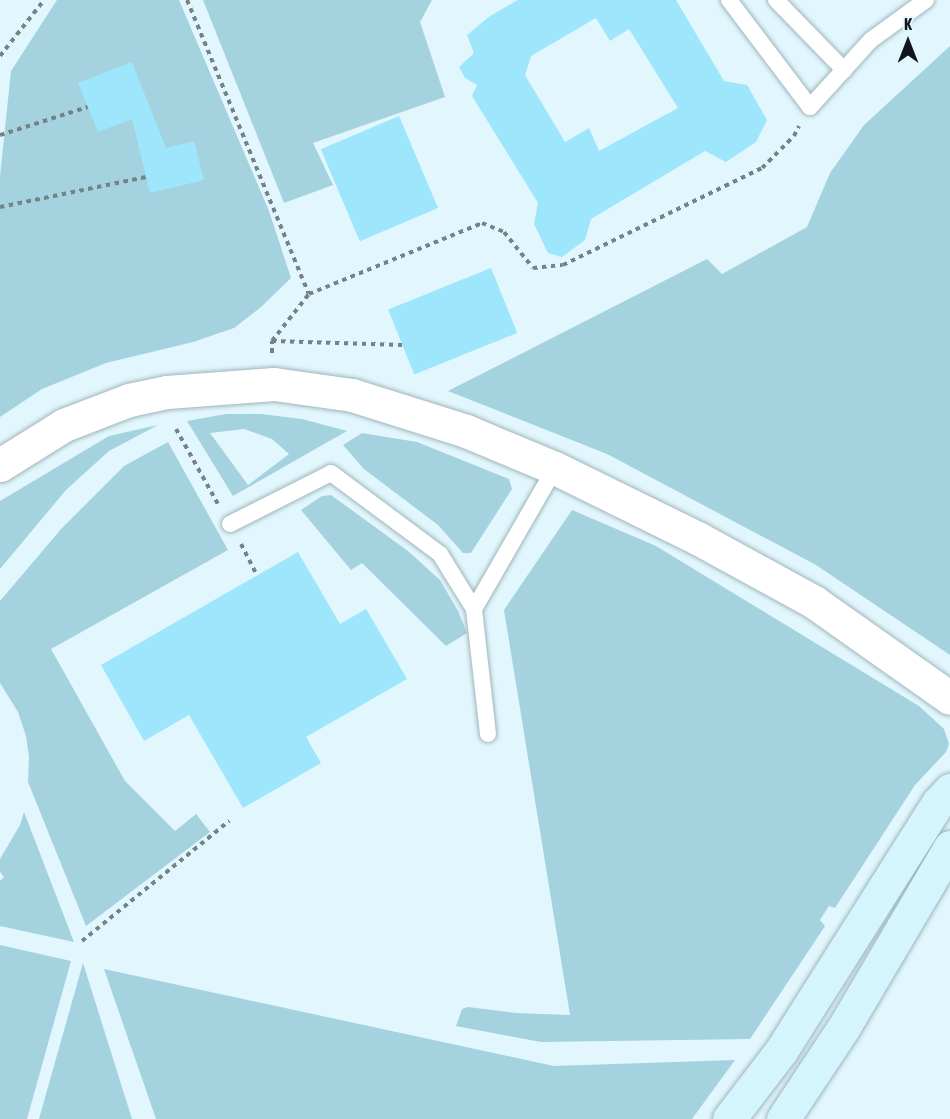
<!DOCTYPE html>
<style>
body{margin:0}
#map{position:relative;width:950px;height:1119px;overflow:hidden;background:#e1f7fd;font-family:"Asap Condensed",sans-serif}
div>[style]{position:absolute}
[style*='--x']{left:calc(var(--x)*1px);top:calc(var(--y)*1px);width:calc(var(--w)*1px);rotate:calc(var(--a)*1deg)}
.green>*{inset:0;background:#a4d2df}
.building>*{inset:0;background:#9de6fb;transform-origin:0 0}
.path>*{height:4px;margin-top:-2px;transform-origin:0;background:repeating-linear-gradient(90deg,#758387 0 4.5px,transparent 0 9px)}
.roads{filter:drop-shadow(0 0 2px #a0b5bb) drop-shadow(0 0 2px #a0b5bb)}
.lane>*{height:16px;margin:-8px;padding:0 8px;transform-origin:8px;border-radius:8px;background:#fff}
.street>*{height:33px;margin:-16.5px;padding:0 16.5px;transform-origin:16.5px;border-radius:16.5px;background:#fff}
.secondary>*{height:33px;margin:-16.5px;padding:0 16.5px;transform-origin:16.5px;border-radius:16.5px;background:#d4f5fe}
span{translate:-50% -50%;white-space:nowrap;text-align:center;line-height:1.15;-webkit-text-stroke:5px #e1f7fd;paint-order:stroke}
.north{position:absolute;left:878px;top:12px;width:60px;height:60px;-webkit-text-stroke:4px #e1f7fd;paint-order:stroke;rotate:0deg;font-size:16px;font-weight:700;line-height:24px;text-align:center;color:#10171a}
.north::after{content:'';display:block;margin:auto;width:21px;height:27px;background:#10171a;clip-path:polygon(50% 0,100% 100%,50% 72%,0 100%)}
</style>
<div id="map">
<div class="green">
<i style="clip-path:polygon(57px 0,179px 0,269px 211px,291px 278px,261px 307px,234px 328px,193px 342px,106px 363px,42px 389px,0 417px,0 176px,11px 71px)"></i>
<i style="clip-path:polygon(203px 0,432px 0,420px 22px,445px 97px,313px 143px,333px 185px,284px 203px)"></i>
<i style="clip-path:polygon(950px 46px,950px 655px,816px 565px,607px 454px,448px 391px,707px 259px,722px 274px,807px 227px,830px 173px,864px 125px)"></i>
<i style="clip-path:polygon(evenodd,226px 414px,261px 414px,302px 419px,347px 431px,233px 496px,187px 421px,226px 414px,244px 429px,272px 439px,289px 454px,248px 485px,210px 433px,244px 429px)"></i>
<i style="clip-path:polygon(158px 425px,109px 451px,66px 490px,0 569px,0 501px,109px 436px)"></i>
<i style="clip-path:polygon(362px 433px,417px 442px,509px 479px,512px 489px,471px 553px,463px 553px,438px 525px,364px 469px,343px 445px)"></i>
<i style="clip-path:polygon(168px 442px,228px 550px,51px 649px,125px 781px,175px 831px,196px 814px,210px 832px,86px 926px,28px 782px,29px 757px,26px 736px,18px 712px,0 683px,0 601px,62px 528px,124px 466px)"></i>
<i style="clip-path:polygon(331px 495px,408px 551px,440px 580px,458px 611px,467px 633px,446px 646px,362px 563px,351px 570px,301px 510px,322px 496px)"></i>
<i style="clip-path:polygon(572px 510px,656px 546px,919px 706px,944px 729px,949px 744px,946px 752px,915px 785px,835px 908px,829px 906px,820px 920px,825px 926px,750px 1039px,541px 1042px,456px 1026px,462px 1009px,468px 1007px,515px 1013px,570px 1015px,504px 610px)"></i>
<i style="clip-path:polygon(24px 812px,74px 942px,0 926px,0 881px,4px 877px,0 872px,0 859px,20px 825px)"></i>
<i style="clip-path:polygon(0 945px,71px 961px,27px 1119px,0 1119px)"></i>
<i style="clip-path:polygon(83px 963px,132px 1119px,39px 1119px)"></i>
<i style="clip-path:polygon(104px 969px,554px 1066px,735px 1060px,692px 1119px,156px 1119px)"></i>
</div>
<div class="building">
<i style="clip-path:polygon(evenodd,518px 0,676px 0,724px 81px,747px 85px,767px 120px,756px 142px,726px 162px,705px 151px,591px 219px,585px 240px,562px 257px,548px 253px,534px 224px,538px 203px,472px 96px,477px 85px,465px 78px,459px 67px,474px 53px,467px 35px,490px 16px,518px 0,596px 18px,610px 41px,629px 29px,678px 108px,599px 151px,589px 128px,565px 142px,525px 75px,531px 56px,596px 18px)"></i>
<i style="clip-path:polygon(132px 62px,166px 148px,194px 141px,204px 180px,150px 193px,132px 119px,98px 132px,78px 83px)"></i>
<i style="left:399px;top:116px;width:100px;height:85px;rotate:67deg"></i>
<i style="left:491px;top:268px;width:70px;height:111px;rotate:68deg"></i>
<i style="clip-path:polygon(298px 552px,340px 624px,366px 609px,407px 679px,306px 737px,321px 763px,243px 808px,189px 715px,144px 741px,101px 665px)"></i>
</div>
<div class="path">
<i style="--x:187;--y:0;--w:318;--a:67.5"></i>
<i style="--x:0;--y:56;--w:71;--a:-51.8"></i>
<i style="--x:0;--y:135;--w:92;--a:-17.7"></i>
<i style="--x:0;--y:207;--w:149;--a:-11.6"></i>
<i style="--x:272;--y:341;--w:130;--a:1.8"></i>
<i style="--x:272;--y:353;--w:12;--a:-90"></i>
<i style="--x:272;--y:341;--w:60;--a:-51.8"></i>
<i style="--x:309;--y:294;--w:187;--a:-22.3"></i>
<i style="--x:482;--y:223;--w:24;--a:22"></i>
<i style="--x:504;--y:232;--w:46;--a:51.1"></i>
<i style="--x:533;--y:268;--w:30;--a:-6"></i>
<i style="--x:563;--y:265;--w:221;--a:-26"></i>
<i style="--x:762;--y:168;--w:45;--a:-45"></i>
<i style="--x:794;--y:136;--w:11;--a:-63"></i>
<i style="--x:176;--y:429;--w:86;--a:60.8"></i>
<i style="--x:241;--y:544;--w:35;--a:63"></i>
<i style="--x:82;--y:941;--w:190;--a:-39.2"></i>
</div>
<div class="roads">
<div class="lane">
<i style="--x:729;--y:0;--w:134;--a:52.9"></i>
<i style="--x:810;--y:107;--w:91;--a:-47.7"></i>
<i style="--x:871;--y:40;--w:68;--a:-36"></i>
<i style="--x:776;--y:0;--w:98;--a:45.8"></i>
<i style="--x:230;--y:524;--w:113;--a:-26.8"></i>
<i style="--x:331;--y:473;--w:136;--a:36.6"></i>
<i style="--x:440;--y:554;--w:65;--a:58.3"></i>
<i style="--x:488;--y:734;--w:126;--a:-96.4"></i>
<i style="--x:474;--y:609;--w:163;--a:-60.1"></i>
</div>
<div class="street">
<i style="--x:0;--y:465;--w:75;--a:-32"></i>
<i style="--x:64;--y:425;--w:70;--a:-21"></i>
<i style="--x:129;--y:400;--w:39;--a:-12"></i>
<i style="--x:167;--y:392;--w:107;--a:-4.3"></i>
<i style="--x:274;--y:384;--w:79;--a:8"></i>
<i style="--x:352;--y:395;--w:120;--a:17.5"></i>
<i style="--x:466;--y:431;--w:96;--a:22.6"></i>
<i style="--x:555;--y:468;--w:161;--a:26.2"></i>
<i style="--x:699;--y:539;--w:131;--a:28.7"></i>
<i style="--x:814;--y:602;--w:166;--a:35.2"></i>
</div>
<div class="secondary">
<i style="--x:729;--y:1119;--w:86;--a:-52.6"></i>
<i style="--x:781;--y:1051;--w:294;--a:-57.7"></i>
<i style="--x:938;--y:803;--w:18;--a:-47"></i>
<i style="--x:783;--y:1119;--w:110;--a:-56.5"></i>
<i style="--x:844;--y:1027;--w:209;--a:-59.5"></i>
</div>
</div>
<div class="north">K</div>
</div>
